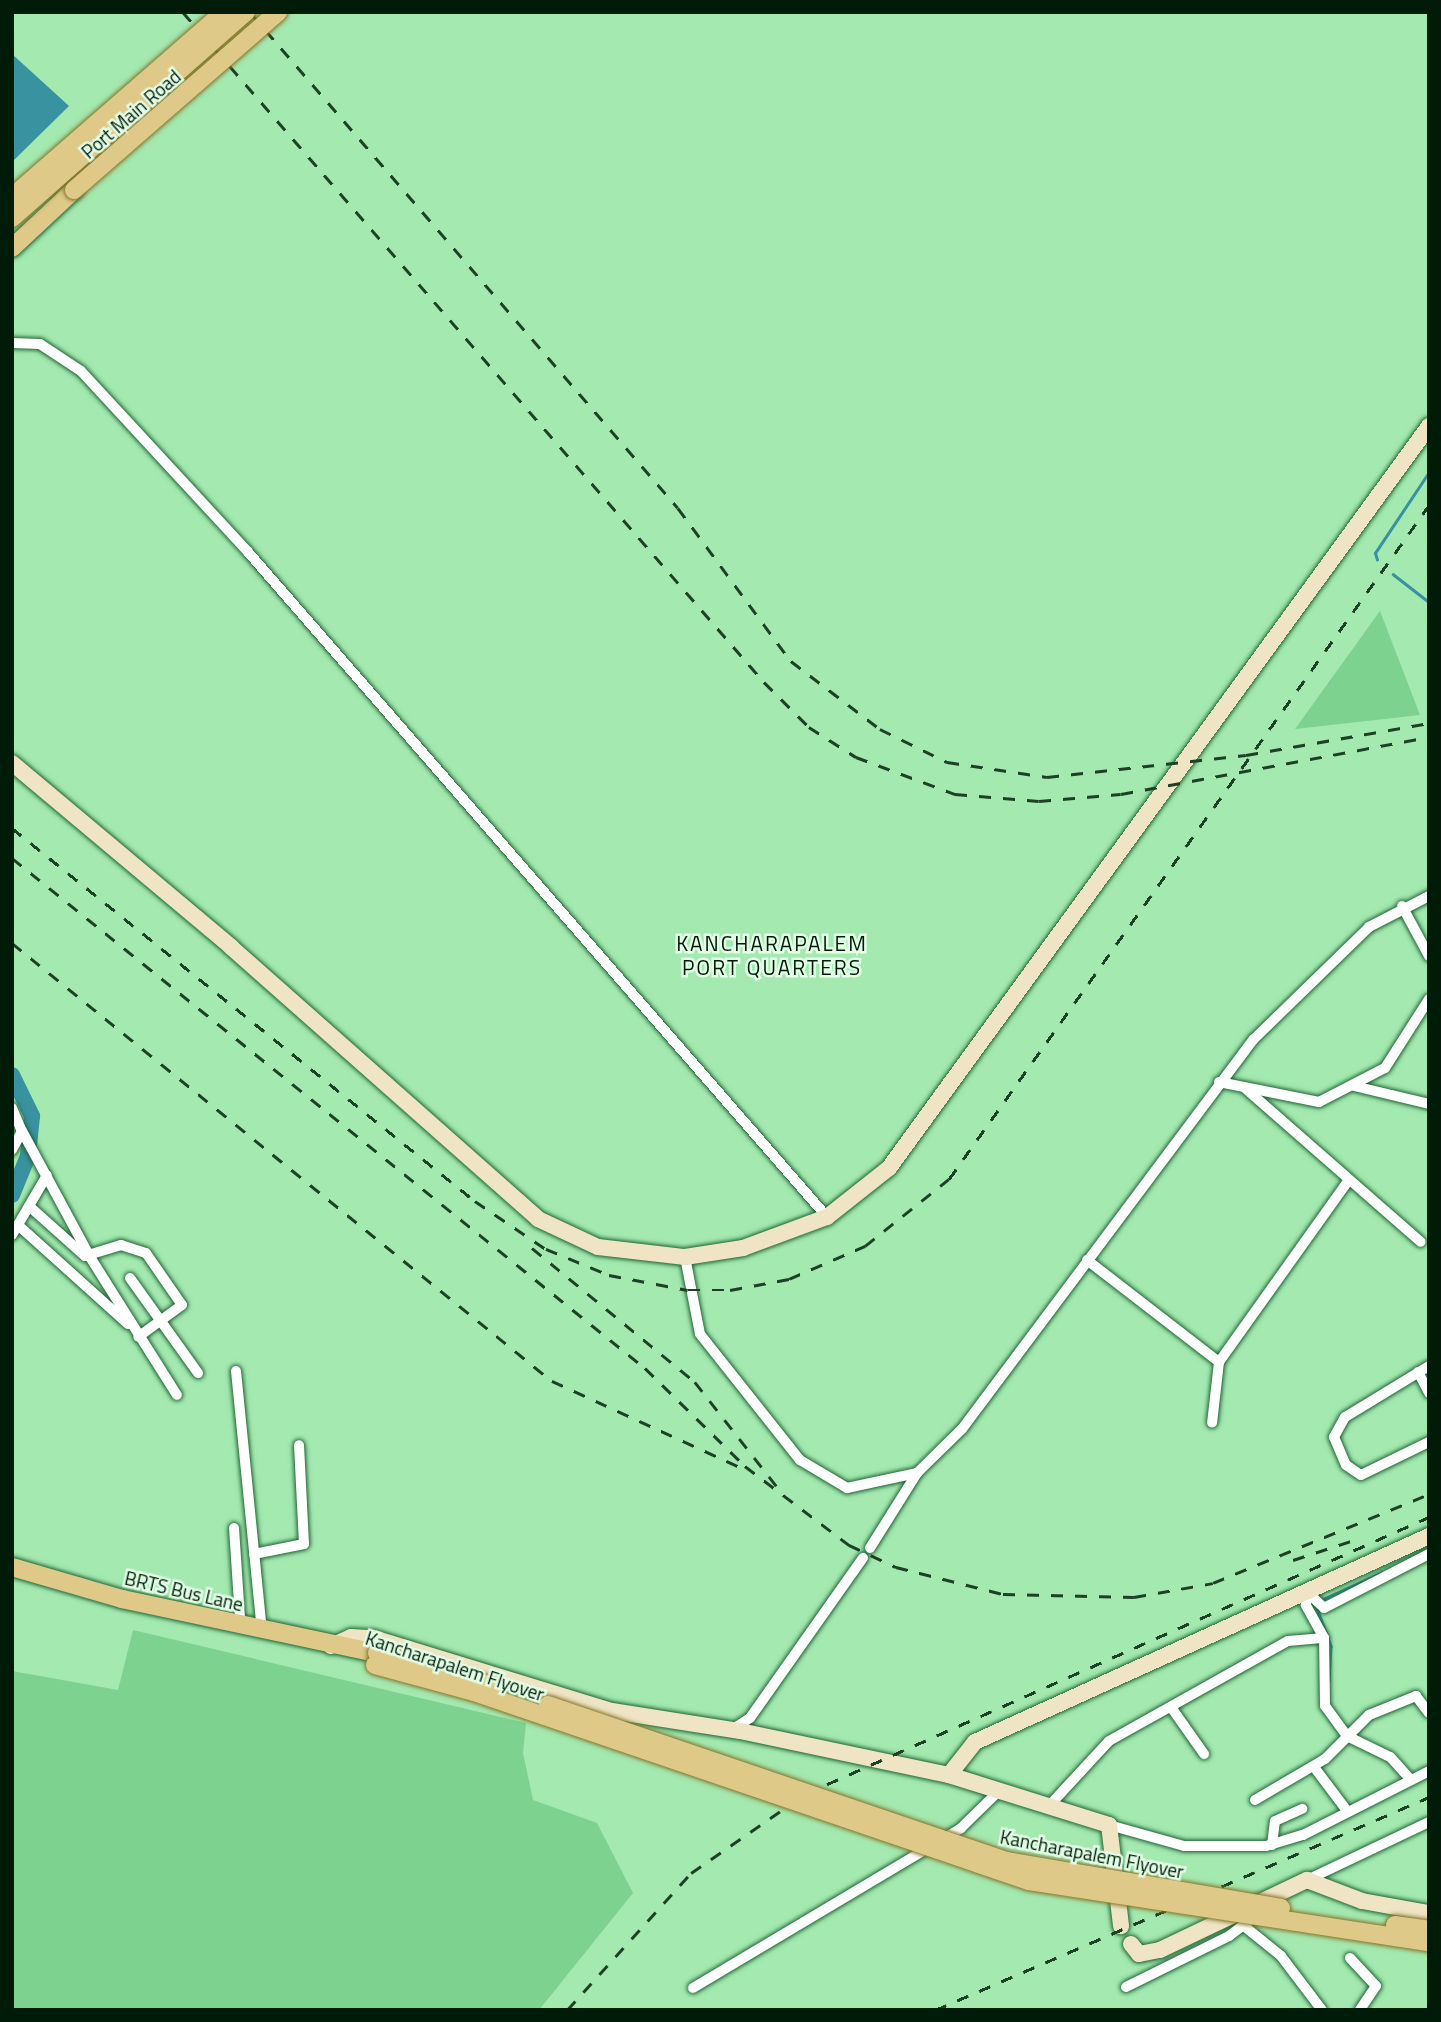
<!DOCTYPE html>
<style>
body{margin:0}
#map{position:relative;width:1441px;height:2022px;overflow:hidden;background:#a3e9b0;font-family:"Titillium Web",sans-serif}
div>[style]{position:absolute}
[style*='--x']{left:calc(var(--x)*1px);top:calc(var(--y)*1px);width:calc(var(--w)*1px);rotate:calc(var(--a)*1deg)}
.green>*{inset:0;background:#7dd28f}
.water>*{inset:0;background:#3992a0}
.stream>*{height:2.5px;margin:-1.25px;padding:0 1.25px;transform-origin:1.25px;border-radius:1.25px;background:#3992a0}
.river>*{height:16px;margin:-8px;padding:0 8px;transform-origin:8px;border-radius:8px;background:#3992a0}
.roads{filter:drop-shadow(0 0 2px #1f6534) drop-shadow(0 0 2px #1f6534)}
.street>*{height:10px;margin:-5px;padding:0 5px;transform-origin:5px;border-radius:5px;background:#fff}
.secondary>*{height:16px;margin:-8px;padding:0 8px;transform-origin:8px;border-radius:8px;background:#efe4c4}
.primary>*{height:18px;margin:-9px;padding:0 9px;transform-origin:9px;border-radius:9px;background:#dfc989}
.rail>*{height:2.5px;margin-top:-1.25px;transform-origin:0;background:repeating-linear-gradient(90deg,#1e4026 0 12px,transparent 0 24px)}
.bridges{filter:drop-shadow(0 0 2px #837528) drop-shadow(0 0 2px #837528)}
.primary-bridge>*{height:18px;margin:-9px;padding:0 9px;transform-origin:9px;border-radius:9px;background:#dfc989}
span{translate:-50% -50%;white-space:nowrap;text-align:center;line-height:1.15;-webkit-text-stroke:5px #e3fee7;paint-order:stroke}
.street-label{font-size:19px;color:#001b07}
.neighbourhood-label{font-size:21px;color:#001b07;letter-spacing:2px}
.frame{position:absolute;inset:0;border:14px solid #001b07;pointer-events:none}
</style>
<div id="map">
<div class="green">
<i style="clip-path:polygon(1380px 611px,1420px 715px,1295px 729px)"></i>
<i style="clip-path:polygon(133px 1630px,526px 1723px,523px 1753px,533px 1800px,597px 1823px,633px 1893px,539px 2010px,12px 2010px,12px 1671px,118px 1690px)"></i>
</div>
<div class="water">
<i style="clip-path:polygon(12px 54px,69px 106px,12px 162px)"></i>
</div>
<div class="stream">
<i style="--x:1377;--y:560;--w:7;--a:-106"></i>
<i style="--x:1375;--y:553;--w:97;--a:-56.3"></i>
<i style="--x:1393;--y:574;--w:46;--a:37.9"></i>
<i style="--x:1321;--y:1600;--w:66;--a:-24.2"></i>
<i style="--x:1316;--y:1605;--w:44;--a:69.9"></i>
<i style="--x:1331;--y:1646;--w:35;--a:93"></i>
</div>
<div class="river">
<i style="--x:12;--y:1075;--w:46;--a:64"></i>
<i style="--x:32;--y:1116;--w:40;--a:95.7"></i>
<i style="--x:28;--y:1156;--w:42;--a:112.3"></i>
</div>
<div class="roads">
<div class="street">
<i style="--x:12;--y:343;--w:28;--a:2"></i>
<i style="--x:40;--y:344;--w:49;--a:33.4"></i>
<i style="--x:81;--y:371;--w:246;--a:47.3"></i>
<i style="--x:248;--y:552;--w:882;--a:48.95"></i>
<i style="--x:1402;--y:906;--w:57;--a:61.6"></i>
<i style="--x:1219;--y:1082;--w:102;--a:11.3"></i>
<i style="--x:1319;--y:1102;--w:74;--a:-27.3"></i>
<i style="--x:1385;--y:1068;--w:82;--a:-57.5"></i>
<i style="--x:1354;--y:1086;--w:77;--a:13.5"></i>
<i style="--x:1246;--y:1089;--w:232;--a:41.2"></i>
<i style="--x:12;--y:1108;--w:25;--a:67"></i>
<i style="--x:12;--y:1150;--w:21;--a:-62"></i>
<i style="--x:22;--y:1131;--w:143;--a:61.6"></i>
<i style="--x:90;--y:1257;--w:163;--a:57.8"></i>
<i style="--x:29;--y:1206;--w:75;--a:41.8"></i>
<i style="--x:85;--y:1256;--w:38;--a:-17"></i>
<i style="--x:121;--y:1245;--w:26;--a:18"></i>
<i style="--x:146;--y:1253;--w:63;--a:55.3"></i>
<i style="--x:182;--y:1305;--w:54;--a:144"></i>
<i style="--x:18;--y:1225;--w:148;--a:42"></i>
<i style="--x:12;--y:1235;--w:69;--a:-59.7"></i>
<i style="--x:685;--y:1257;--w:78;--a:79"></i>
<i style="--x:700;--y:1334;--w:161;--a:51.6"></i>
<i style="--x:800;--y:1460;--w:55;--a:30.8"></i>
<i style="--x:847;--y:1488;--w:72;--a:-12.1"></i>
<i style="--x:917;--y:1473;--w:63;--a:-44.4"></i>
<i style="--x:962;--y:1429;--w:487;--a:-53.2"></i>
<i style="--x:1254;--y:1039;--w:161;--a:-44.2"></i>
<i style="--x:1369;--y:927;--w:68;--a:-27.3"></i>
<i style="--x:1087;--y:1260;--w:167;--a:37.7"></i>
<i style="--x:1219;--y:1362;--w:61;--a:96.5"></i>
<i style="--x:130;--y:1278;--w:117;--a:54.4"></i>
<i style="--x:1219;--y:1362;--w:222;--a:-54.5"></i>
<i style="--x:1429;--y:1366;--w:98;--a:148.7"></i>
<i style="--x:1345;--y:1417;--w:23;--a:119"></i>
<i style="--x:1334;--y:1437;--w:30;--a:67"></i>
<i style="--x:1346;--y:1465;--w:18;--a:34"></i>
<i style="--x:1361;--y:1475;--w:76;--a:-25.9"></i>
<i style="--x:236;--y:1371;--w:253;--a:84.3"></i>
<i style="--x:1418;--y:1372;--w:24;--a:62"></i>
<i style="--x:234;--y:1528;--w:91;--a:86.2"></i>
<i style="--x:870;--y:1548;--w:89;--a:-57.9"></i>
<i style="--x:254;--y:1554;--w:51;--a:-11.3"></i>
<i style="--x:304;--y:1544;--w:99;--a:-92.9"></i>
<i style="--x:1173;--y:1710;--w:54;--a:54.8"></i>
<i style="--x:733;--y:1729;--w:20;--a:-33"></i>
<i style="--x:750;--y:1718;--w:196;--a:-54.8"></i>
<i style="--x:1314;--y:1767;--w:56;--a:52.9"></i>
<i style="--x:1411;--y:1780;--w:31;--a:-132"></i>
<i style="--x:1390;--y:1757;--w:48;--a:-154"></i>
<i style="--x:1347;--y:1736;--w:37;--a:-126"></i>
<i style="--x:1325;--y:1706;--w:68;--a:-90.8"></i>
<i style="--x:1324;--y:1638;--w:38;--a:-119"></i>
<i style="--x:1306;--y:1605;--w:13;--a:-86"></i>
<i style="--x:1307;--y:1592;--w:23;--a:43"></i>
<i style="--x:1324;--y:1608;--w:118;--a:-27.2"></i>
<i style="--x:1255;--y:1800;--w:81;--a:-30.4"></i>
<i style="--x:1325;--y:1759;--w:62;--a:-45"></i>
<i style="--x:1369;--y:1715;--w:51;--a:-22"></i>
<i style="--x:1416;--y:1696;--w:21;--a:53"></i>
<i style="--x:1049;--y:1806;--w:88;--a:-47.3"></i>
<i style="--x:1109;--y:1741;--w:205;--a:-29.2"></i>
<i style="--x:1288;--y:1641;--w:36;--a:-5"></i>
<i style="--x:1109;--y:1825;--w:78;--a:15.6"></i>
<i style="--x:1184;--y:1846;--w:82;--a:0"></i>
<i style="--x:1266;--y:1846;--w:39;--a:-17"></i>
<i style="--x:1303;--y:1835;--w:141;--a:-26.9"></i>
<i style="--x:1272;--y:1845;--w:24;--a:-83"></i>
<i style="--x:1275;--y:1821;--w:30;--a:-24"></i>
<i style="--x:1307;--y:1880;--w:135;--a:-25.4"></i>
<i style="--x:1244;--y:1926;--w:48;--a:39"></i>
<i style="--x:1281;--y:1956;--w:68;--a:52.8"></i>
<i style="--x:1350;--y:1958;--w:38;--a:47"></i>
<i style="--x:1376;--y:1986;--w:29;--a:124"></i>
<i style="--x:1126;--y:1987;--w:115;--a:-26.3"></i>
<i style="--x:1229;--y:1936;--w:36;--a:-37"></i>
<i style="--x:693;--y:1988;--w:312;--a:-30.8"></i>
<i style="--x:961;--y:1828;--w:54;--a:-44.3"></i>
</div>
<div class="secondary">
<i style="--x:12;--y:763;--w:286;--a:40"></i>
<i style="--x:231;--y:947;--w:410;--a:41.5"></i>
<i style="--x:538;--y:1219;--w:66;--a:25"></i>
<i style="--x:598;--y:1247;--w:88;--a:6.6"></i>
<i style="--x:685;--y:1257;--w:59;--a:-8.8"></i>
<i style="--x:743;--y:1248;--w:90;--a:-20.3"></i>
<i style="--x:827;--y:1217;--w:79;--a:-38.3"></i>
<i style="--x:889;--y:1168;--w:918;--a:-53.95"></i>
<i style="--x:331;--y:1646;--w:22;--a:-24"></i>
<i style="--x:351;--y:1637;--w:22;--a:3"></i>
<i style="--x:373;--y:1638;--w:250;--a:17"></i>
<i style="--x:612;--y:1711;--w:130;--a:8.9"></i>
<i style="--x:740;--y:1731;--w:214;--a:11.9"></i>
<i style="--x:949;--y:1775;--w:168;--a:17.4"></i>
<i style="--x:1109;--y:1825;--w:102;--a:83.2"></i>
<i style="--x:949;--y:1775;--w:42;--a:-51.8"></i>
<i style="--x:975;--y:1742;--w:499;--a:-24.4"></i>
<i style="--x:1131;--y:1944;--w:13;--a:51"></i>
<i style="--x:1139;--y:1954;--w:21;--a:-11"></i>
<i style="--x:1160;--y:1950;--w:163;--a:-25.5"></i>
<i style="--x:1307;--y:1880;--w:59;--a:20.9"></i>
<i style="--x:1362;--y:1901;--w:68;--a:10.2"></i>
</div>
<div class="primary">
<i style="--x:12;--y:248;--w:85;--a:-43.1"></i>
<i style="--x:12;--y:1567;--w:115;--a:16.2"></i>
<i style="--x:122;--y:1599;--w:261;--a:12"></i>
</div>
</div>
<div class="rail">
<i style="--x:183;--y:12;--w:887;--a:49.07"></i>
<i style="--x:764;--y:682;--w:64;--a:45"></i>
<i style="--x:809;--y:727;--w:56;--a:32.6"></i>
<i style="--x:856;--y:757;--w:106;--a:20.5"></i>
<i style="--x:955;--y:794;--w:84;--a:4.8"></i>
<i style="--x:1039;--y:801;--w:82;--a:-4.9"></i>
<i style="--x:1121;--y:794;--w:313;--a:-10.5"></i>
<i style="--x:250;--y:12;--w:655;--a:49.21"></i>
<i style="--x:678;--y:508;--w:190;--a:53.6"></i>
<i style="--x:791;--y:661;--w:112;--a:37.4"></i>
<i style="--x:880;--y:729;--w:75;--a:26.2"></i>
<i style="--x:947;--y:762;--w:101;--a:8.5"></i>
<i style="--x:1047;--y:777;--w:200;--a:-6.3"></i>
<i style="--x:1246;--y:755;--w:186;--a:-9.9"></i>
<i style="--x:12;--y:828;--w:595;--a:38.86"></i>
<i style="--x:475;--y:1201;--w:86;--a:34.1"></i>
<i style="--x:546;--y:1249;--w:68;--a:22.4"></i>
<i style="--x:609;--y:1275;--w:80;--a:10.8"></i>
<i style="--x:688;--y:1290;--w:42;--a:0"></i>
<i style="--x:730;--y:1290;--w:60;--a:-10.6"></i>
<i style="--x:789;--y:1279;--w:83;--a:-23.5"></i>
<i style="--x:865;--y:1246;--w:107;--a:-38.6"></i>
<i style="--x:949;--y:1179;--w:827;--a:-54.54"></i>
<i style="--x:12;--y:858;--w:813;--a:38.86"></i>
<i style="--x:645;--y:1368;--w:140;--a:44.4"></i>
<i style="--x:745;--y:1466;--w:131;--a:37.2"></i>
<i style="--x:849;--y:1545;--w:52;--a:25.1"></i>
<i style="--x:896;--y:1567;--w:110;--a:14.2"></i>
<i style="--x:1003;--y:1594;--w:131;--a:1.3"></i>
<i style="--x:1134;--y:1597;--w:80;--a:-10"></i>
<i style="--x:1213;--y:1583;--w:234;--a:-22.4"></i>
<i style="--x:12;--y:943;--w:695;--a:39.05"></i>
<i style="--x:552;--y:1381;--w:205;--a:24.6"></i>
<i style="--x:532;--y:1248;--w:211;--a:39.4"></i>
<i style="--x:695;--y:1382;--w:135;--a:51.9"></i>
<i style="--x:1293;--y:1560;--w:67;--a:-18.2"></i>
<i style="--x:567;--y:2010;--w:185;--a:-47.9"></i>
<i style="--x:691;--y:1873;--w:139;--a:-34.7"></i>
<i style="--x:805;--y:1794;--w:683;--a:-23.94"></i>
<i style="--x:935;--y:2010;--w:538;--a:-23.32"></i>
</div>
<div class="bridges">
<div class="primary-bridge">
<i style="--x:74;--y:190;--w:271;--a:-41.1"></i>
<i style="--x:12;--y:197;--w:281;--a:-41.1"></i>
<i style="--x:12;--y:218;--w:312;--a:-41.4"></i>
<i style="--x:377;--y:1653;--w:120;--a:16"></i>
<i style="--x:375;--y:1665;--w:103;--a:15.3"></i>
<i style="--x:474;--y:1692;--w:586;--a:18.81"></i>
<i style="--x:1029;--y:1881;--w:405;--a:8.7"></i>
<i style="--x:548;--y:1705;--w:485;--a:18.8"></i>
<i style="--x:1007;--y:1861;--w:278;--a:9.7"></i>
<i style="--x:1395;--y:1925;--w:34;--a:8"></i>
</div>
</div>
<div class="street-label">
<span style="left:131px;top:114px;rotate:-41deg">Port Main Road</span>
<span style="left:184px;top:1591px;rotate:13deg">BRTS Bus Lane</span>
<span style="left:455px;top:1666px;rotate:18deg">Kancharapalem Flyover</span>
<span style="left:1092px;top:1854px;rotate:11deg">Kancharapalem Flyover</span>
</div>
<div class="neighbourhood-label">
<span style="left:772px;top:955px">KANCHARAPALEM<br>PORT QUARTERS</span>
</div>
<div class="frame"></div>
</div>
